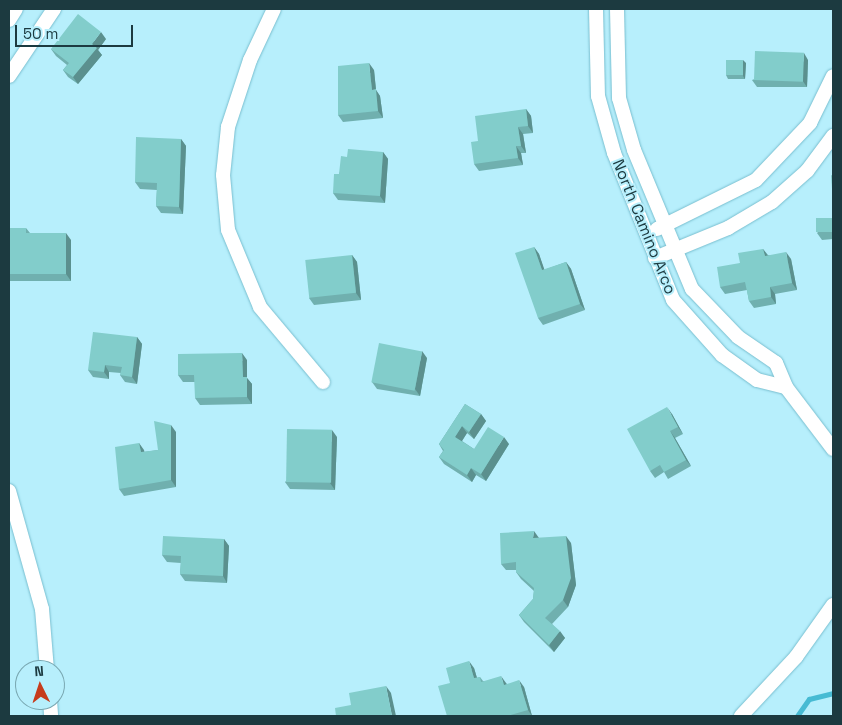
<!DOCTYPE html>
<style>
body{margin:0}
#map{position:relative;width:842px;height:725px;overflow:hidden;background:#b7effc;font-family:"Space Grotesk",sans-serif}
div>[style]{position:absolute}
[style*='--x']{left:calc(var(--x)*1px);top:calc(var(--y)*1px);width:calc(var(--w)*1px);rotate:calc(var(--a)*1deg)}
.stream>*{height:5px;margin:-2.5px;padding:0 2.5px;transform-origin:2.5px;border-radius:2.5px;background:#47bbd3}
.roads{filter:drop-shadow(0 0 1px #78becf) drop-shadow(0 0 1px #78becf)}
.street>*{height:14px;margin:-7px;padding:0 7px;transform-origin:7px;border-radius:7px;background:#fff}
.wall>*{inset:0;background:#70b0af}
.shaded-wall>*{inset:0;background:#5b908e}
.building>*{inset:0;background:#82cdcb;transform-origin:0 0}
span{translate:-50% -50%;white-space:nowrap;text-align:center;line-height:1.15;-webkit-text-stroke:4px #b7effc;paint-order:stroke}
.street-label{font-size:16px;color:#1c3a40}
.frame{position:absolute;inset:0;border:10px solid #1c3a40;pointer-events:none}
.north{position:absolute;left:15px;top:660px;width:50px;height:50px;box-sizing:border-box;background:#b7effc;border:1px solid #79a7b1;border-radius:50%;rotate:356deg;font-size:14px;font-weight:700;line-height:20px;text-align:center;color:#1c3a40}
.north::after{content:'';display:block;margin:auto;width:18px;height:22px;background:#c63c1c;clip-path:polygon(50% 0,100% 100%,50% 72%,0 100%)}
.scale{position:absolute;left:15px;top:25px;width:118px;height:22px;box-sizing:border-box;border:2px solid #1c3a40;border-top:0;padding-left:6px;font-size:15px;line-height:18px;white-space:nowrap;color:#1c3a40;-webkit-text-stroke:4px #b7effc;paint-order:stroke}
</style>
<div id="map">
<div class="stream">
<i style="--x:797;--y:716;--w:21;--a:-55"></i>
<i style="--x:809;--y:699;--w:25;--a:-14"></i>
</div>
<div class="roads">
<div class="street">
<i style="--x:274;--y:9;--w:56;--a:115.2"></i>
<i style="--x:250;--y:60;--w:71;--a:108.2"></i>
<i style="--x:228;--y:127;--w:48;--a:95.9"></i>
<i style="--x:223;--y:175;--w:55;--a:84.8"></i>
<i style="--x:228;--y:230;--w:83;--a:67.4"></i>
<i style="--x:260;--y:307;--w:98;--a:50"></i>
<i style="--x:596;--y:9;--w:87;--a:88.7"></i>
<i style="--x:598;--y:96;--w:59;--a:74.3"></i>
<i style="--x:614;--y:153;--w:158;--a:68.1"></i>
<i style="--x:673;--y:300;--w:74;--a:48.3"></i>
<i style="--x:722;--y:355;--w:43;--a:35.5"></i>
<i style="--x:757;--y:380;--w:30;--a:14"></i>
<i style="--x:617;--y:9;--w:89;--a:88.7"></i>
<i style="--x:619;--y:98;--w:54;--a:73.9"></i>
<i style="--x:634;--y:150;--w:151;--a:67.4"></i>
<i style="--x:692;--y:289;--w:66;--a:46.2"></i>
<i style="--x:738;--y:337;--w:46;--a:34.4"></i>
<i style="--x:776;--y:363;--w:26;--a:67"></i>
<i style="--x:786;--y:387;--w:78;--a:52.8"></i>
<i style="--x:9;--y:20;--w:13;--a:-58"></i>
<i style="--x:9;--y:76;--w:81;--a:-56.1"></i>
<i style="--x:657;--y:229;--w:110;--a:-26.3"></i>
<i style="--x:756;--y:180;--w:79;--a:-46.5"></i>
<i style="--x:810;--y:123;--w:52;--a:-63.9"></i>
<i style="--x:655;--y:258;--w:79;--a:-22.3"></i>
<i style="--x:728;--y:228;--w:51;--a:-30.6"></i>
<i style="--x:772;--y:202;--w:47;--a:-41.5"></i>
<i style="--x:807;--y:171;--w:44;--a:-53.4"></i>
<i style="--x:9;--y:491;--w:123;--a:74.4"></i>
<i style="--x:42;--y:609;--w:61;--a:85.3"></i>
<i style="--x:50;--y:700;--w:16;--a:86"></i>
<i style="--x:741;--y:716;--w:81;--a:-47"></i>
<i style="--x:796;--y:657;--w:64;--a:-54.6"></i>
</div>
</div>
<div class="wall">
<i style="clip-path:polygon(106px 39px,98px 50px,102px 55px,78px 84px,68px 77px,63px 70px,67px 65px,56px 56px,51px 49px)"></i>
<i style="clip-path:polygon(808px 60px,807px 87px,757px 87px,752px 80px)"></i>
<i style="clip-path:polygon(746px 63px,745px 79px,728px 79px,726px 75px)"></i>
<i style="clip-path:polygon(374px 70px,376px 90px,380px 96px,383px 118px,343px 122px,338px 115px)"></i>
<i style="clip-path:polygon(526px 109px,531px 116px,533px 133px,523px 134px,526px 153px,521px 153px,523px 165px,479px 171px,474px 164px)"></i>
<i style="clip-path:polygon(181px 139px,186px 146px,183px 214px,161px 213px,156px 206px,157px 190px,140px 189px,135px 182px)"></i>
<i style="clip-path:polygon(383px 152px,388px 159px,385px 203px,338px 200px,333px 193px,339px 174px,347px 157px)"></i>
<i style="clip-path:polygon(833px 218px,833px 239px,822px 240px,817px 233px)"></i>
<i style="clip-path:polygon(9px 228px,26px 228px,30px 233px,71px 240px,71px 281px,9px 281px)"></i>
<i style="clip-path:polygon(534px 247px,539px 254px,544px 270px,566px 262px,571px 269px,585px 310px,543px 325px,538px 318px)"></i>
<i style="clip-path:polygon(763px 249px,768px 255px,791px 259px,797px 290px,775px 294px,776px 304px,754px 308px,749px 301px,747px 290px,725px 294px,720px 287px,740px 263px)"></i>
<i style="clip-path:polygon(352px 255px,357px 262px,361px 300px,314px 305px,309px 298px)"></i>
<i style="clip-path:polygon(137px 337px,142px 344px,137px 384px,125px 382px,120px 375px,121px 373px,109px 372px,109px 379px,93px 377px,88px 370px)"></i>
<i style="clip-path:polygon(427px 358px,420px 396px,377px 389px,372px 382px)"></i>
<i style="clip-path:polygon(247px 360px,247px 378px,252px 384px,252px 404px,200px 405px,195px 398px,195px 382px,183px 382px,178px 375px)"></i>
<i style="clip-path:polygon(465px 404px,481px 414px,486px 421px,474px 439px,467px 433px,462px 441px,474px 449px,509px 444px,486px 481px,476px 475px,472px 482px,444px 464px,439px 457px,443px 451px,439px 444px)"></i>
<i style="clip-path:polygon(672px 414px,683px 434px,675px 438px,691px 466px,668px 479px,664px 472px,655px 478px,650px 471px)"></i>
<i style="clip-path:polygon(176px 432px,176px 487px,124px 496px,119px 489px,139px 443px,144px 452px,158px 450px)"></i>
<i style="clip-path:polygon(337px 437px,335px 490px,290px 489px,285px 482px)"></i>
<i style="clip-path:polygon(539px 538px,571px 543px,576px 585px,568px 607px,552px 624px,565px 638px,554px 652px,524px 622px,519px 615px,533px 599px,534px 591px,521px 579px,516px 572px,516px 570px,506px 570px,501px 564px)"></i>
<i style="clip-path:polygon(224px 539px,229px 546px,227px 583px,185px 581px,180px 574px,181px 563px,167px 562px,162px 555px)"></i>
<i style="clip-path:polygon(474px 668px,477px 678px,480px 677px,483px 681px,506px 683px,507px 684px,524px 687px,532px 716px,447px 716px,450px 683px)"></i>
</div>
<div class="shaded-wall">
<i style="clip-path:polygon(101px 32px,106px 39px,98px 50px,102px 55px,78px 84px,73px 77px,92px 44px)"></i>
<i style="clip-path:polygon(804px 53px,808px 60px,807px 87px,802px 80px)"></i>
<i style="clip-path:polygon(743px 60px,746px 63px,745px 79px,743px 76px)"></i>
<i style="clip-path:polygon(369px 63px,374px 70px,376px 90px,380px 96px,383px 118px,378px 111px,372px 90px)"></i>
<i style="clip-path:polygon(526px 109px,531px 116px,533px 133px,528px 126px)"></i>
<i style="clip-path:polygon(518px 127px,523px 134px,526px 153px,521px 146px)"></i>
<i style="clip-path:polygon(181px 139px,186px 146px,183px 214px,179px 207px)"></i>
<i style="clip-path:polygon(516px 146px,521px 153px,523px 165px,518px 158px)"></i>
<i style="clip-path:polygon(383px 152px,388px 159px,385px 203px,380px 196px)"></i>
<i style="clip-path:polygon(66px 233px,71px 240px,71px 281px,66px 274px)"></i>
<i style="clip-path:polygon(534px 247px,539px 254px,547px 277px,542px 270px)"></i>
<i style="clip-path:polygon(763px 249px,768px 256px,765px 256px)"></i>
<i style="clip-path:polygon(786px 252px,791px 259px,797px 290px,792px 283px)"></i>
<i style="clip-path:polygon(352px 255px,357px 262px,361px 300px,356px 293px)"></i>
<i style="clip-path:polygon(566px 262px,571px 269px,585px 310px,580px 304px)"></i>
<i style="clip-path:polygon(770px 287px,775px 294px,776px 304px,771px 297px)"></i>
<i style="clip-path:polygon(137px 337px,142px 344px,137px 384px,132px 377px)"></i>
<i style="clip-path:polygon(422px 351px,427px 358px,420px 396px,415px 389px)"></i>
<i style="clip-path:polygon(242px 353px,247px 360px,247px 378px,252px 384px,252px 404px,247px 397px,243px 377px)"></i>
<i style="clip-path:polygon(105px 365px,109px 372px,109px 379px,104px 372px)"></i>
<i style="clip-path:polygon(667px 407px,672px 414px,683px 434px,678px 427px)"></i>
<i style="clip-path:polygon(481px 414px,486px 421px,474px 439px,469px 432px)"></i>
<i style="clip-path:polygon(171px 425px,176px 432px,176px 487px,171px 480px)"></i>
<i style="clip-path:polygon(462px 426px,467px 433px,460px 444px,455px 437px)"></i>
<i style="clip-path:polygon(332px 430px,337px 437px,335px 490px,330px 483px)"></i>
<i style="clip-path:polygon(670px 431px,675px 438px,691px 466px,686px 460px)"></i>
<i style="clip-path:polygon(504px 437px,509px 444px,486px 481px,481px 474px)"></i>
<i style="clip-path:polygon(139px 443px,144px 450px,146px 459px,141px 452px)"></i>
<i style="clip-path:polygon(471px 468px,476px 475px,472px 482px,467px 475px)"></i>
<i style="clip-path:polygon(534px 531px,539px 538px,533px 538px)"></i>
<i style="clip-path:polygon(566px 536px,571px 543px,576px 585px,568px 607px,563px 600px)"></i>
<i style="clip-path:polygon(224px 539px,229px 546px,227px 583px,223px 576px)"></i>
<i style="clip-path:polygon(560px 631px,565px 638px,554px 652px,549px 645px)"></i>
<i style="clip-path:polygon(469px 661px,474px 668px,479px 685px,474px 678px)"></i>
<i style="clip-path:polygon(501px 676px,506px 683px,509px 692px,504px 685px)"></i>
<i style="clip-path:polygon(519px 680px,524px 687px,532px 716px,528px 710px)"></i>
<i style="clip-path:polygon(386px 686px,391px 693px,396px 716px,392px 716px)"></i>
</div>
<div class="building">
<i style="clip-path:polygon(78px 14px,101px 32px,92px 44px,97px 48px,73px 77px,63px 70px,69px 63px,51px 49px)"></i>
<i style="left:755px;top:51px;width:49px;height:29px;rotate:2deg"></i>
<i style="left:726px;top:60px;width:17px;height:15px"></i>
<i style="clip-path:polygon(369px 63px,372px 90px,376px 89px,378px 111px,338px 115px,338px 66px)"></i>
<i style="clip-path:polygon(526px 109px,528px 126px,518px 127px,521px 146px,516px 146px,518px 158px,474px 164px,471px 142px,478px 141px,475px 116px)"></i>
<i style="clip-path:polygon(136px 137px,181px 139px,179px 207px,156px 206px,157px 183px,135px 182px)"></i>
<i style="clip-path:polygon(348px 149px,383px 152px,380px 196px,333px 193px,334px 174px,339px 174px,341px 156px,347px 157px)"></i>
<i style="clip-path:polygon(831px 175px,833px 176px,833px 202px)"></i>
<i style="left:833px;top:218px;width:14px;height:17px;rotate:90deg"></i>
<i style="clip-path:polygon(9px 228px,26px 228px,26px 233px,66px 233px,66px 274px,9px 274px)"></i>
<i style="clip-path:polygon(534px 247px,542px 270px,566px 262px,580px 304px,538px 318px,515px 253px)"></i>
<i style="clip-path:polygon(763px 249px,765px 256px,786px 252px,792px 283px,770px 287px,771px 297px,749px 301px,745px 282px,720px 287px,717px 267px,740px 263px,738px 253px)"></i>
<i style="left:352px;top:255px;width:38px;height:47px;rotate:84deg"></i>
<i style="clip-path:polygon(93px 332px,137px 337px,132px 377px,120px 375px,122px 367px,105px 365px,104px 372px,88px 370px)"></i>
<i style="left:379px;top:343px;width:44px;height:40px;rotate:11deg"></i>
<i style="clip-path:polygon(242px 353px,243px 377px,247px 377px,247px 397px,195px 398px,194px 375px,178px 375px,178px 354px)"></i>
<i style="clip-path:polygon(465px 404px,481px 414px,469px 432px,462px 426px,455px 437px,474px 449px,488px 427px,504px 437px,481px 474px,471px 468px,467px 475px,439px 457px,444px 450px,439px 444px)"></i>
<i style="clip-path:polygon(667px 407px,678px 427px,670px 431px,686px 460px,664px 472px,660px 465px,650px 471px,627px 429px)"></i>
<i style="clip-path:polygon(154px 421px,171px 425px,171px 480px,119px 489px,115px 447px,139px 443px,141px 452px,158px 450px)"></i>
<i style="left:287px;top:429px;width:45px;height:53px;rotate:1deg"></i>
<i style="clip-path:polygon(534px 531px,533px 538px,566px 536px,571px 578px,563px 600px,545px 618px,560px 631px,549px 645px,519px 615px,533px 599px,534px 588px,516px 572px,516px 562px,501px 564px,500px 533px)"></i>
<i style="clip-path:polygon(163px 536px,224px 539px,223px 576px,180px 574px,181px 556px,162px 555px)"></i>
<i style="clip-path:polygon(469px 661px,474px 678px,480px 677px,481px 682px,501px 676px,504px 685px,519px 680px,528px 710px,507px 716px,447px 716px,438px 686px,450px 683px,446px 668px)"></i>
<i style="clip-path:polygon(386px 686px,392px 716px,336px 716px,335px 708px,351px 705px,349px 693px)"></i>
</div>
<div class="street-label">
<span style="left:644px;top:227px;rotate:68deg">North Camino Arco</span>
</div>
<div class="frame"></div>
<div class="north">N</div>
<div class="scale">50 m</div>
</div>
